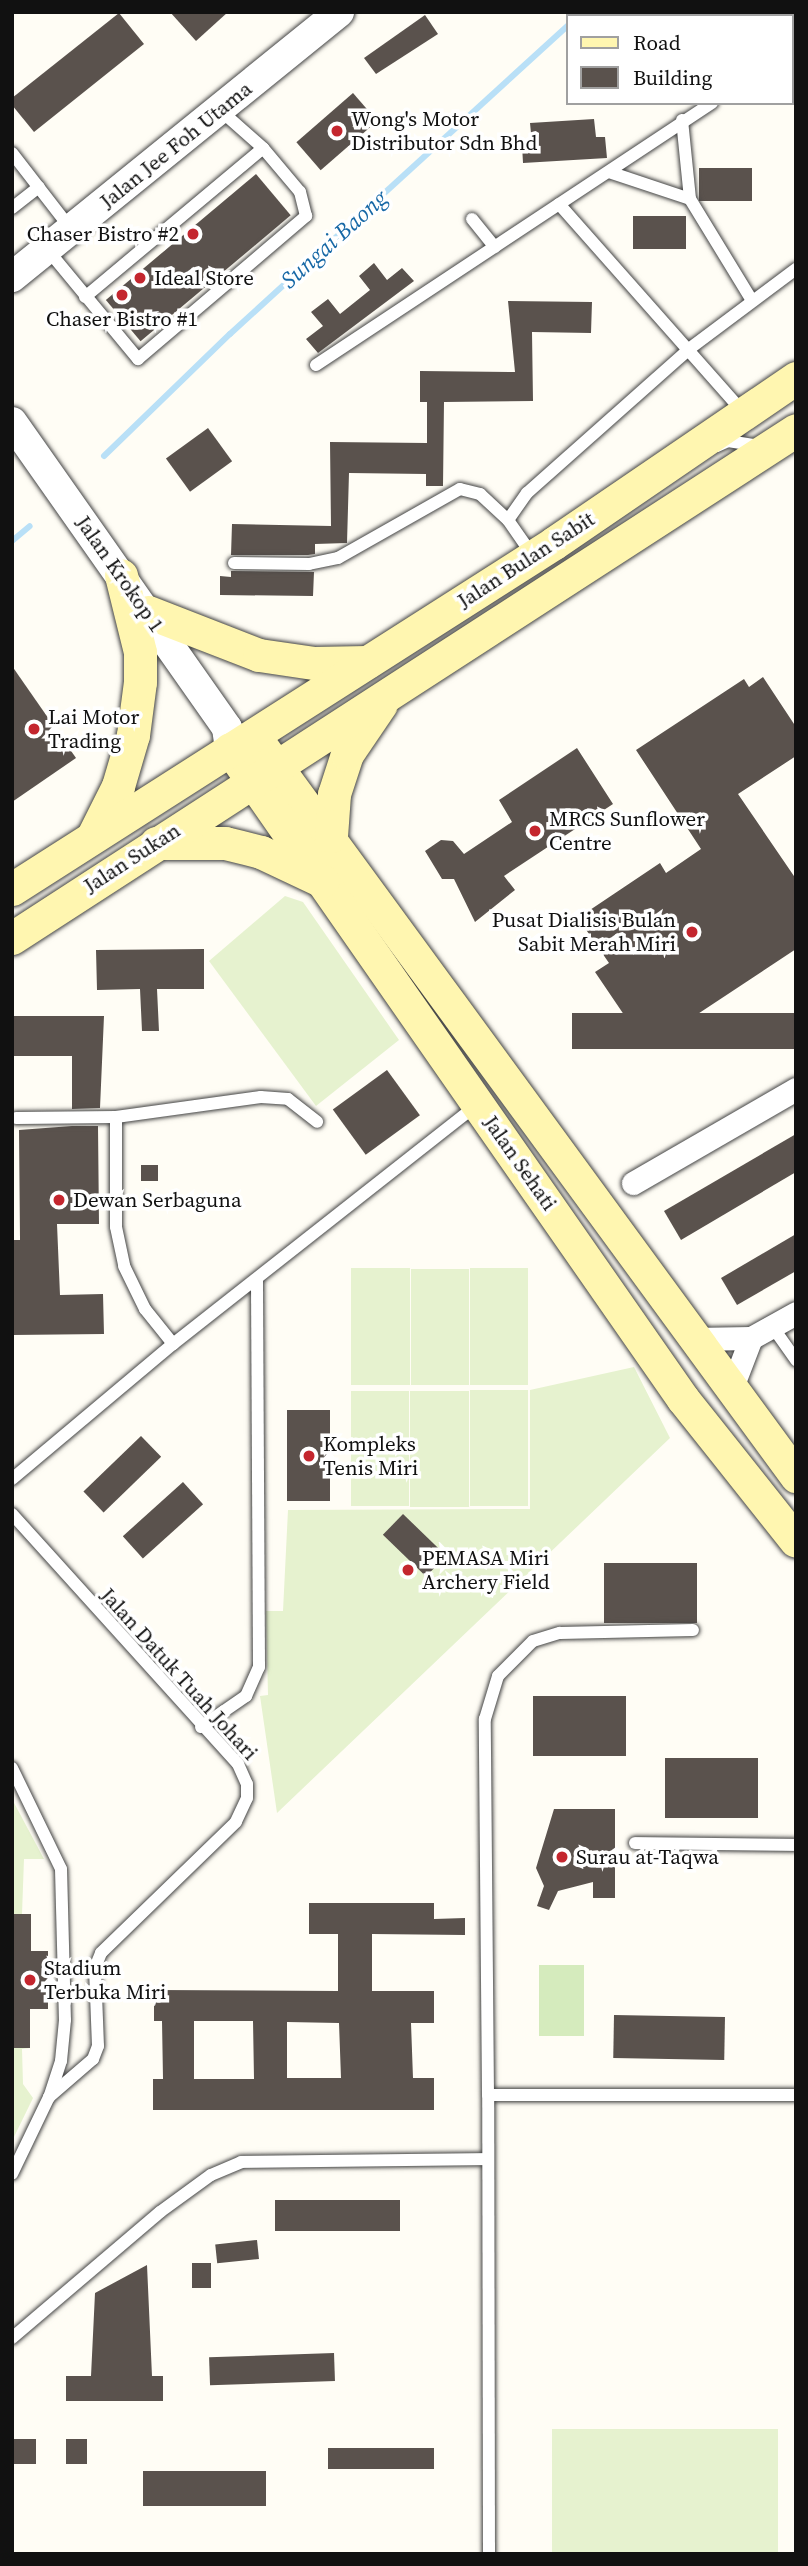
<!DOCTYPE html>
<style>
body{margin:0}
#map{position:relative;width:808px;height:2566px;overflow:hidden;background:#fffdf5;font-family:"Source Serif 4",serif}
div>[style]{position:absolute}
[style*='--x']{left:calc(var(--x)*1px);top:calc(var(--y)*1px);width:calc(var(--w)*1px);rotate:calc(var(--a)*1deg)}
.green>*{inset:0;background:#d5ebbd;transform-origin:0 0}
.pitch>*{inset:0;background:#e6f2cf;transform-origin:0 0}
.stream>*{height:6px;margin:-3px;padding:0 3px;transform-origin:3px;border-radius:3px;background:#b9e0f7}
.building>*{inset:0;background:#5a524d;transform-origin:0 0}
.roads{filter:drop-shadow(0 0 2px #444) drop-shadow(0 0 2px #444)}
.service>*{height:12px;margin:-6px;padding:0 6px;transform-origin:6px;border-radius:6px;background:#fff}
.minor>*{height:23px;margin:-11.5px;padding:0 11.5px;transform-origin:11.5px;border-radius:11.5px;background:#fff}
.tertiary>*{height:30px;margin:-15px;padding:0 15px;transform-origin:15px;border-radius:15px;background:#fff}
.secondary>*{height:33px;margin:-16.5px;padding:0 16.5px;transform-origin:16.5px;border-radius:16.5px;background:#fff6b0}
.dots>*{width:19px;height:19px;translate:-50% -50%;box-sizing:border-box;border:4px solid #fff;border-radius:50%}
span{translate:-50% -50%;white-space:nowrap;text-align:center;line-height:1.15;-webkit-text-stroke:7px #fff;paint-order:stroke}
.poi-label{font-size:21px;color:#111}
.left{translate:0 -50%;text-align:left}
.right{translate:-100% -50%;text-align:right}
.street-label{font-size:21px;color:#111}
.water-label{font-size:23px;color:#1768a6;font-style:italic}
.frame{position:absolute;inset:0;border:14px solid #111;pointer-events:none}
.legend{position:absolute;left:566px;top:14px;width:228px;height:91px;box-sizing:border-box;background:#fff;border:2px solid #a0a0a0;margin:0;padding:9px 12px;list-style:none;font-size:21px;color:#111}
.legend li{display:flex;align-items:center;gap:14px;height:35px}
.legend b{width:35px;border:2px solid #a0a0a0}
</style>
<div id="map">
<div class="green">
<i style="left:539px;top:1965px;width:45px;height:71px"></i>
</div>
<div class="pitch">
<i style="clip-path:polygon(285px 896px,303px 902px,399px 1040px,316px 1106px,209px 961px)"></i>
<i style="left:351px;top:1268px;width:59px;height:117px"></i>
<i style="left:528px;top:1268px;width:117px;height:58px;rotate:90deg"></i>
<i style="left:411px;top:1269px;width:58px;height:116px"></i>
<i style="clip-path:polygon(634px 1367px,670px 1438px,277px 1813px,260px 1696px,268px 1695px,266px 1611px,283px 1611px,288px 1510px,530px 1509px,530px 1390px)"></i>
<i style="left:470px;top:1390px;width:58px;height:116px"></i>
<i style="left:351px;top:1391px;width:58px;height:115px"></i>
<i style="left:410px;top:1391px;width:59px;height:116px"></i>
<i style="clip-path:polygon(12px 1799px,44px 1859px,24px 1859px,22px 1914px,31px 1951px,48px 1951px,48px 2009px,30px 2009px,30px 2048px,22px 2049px,23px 2084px,33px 2098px,12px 2141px)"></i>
<i style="left:778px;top:2429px;width:125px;height:226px;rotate:90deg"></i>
</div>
<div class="stream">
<i style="--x:578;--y:16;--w:6;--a:-45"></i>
<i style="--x:104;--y:456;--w:175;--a:-44.1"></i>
<i style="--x:230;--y:334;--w:458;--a:-42.4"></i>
<i style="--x:12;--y:541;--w:23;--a:-40"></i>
</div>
<div class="building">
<i style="clip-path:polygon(170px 12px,228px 12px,196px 41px)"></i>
<i style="clip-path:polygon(119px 13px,144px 44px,34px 132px,12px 105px,12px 98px)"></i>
<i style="clip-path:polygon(425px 15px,438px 34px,376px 74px,364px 58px)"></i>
<i style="left:353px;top:93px;width:37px;height:75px;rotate:49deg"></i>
<i style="clip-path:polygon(594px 119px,596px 137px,605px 137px,607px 158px,523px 163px,522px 145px,532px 144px,530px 123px)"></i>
<i style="left:699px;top:168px;width:53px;height:33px"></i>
<i style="left:256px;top:174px;width:54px;height:196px;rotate:50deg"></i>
<i style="left:633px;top:216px;width:53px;height:33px"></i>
<i style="clip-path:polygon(374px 263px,387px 280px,402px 268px,414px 281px,318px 353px,306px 339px,323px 326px,311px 312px,328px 299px,340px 314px,370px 290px,359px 276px)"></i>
<i style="clip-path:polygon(508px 301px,592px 302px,591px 333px,532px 332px,533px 401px,444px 402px,443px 486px,426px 486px,426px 474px,349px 473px,347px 543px,315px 544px,315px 554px,308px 555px,231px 555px,232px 524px,331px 526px,330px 442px,427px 443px,427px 402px,420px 402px,420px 371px,515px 372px)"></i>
<i style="left:208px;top:428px;width:41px;height:52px;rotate:54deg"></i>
<i style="clip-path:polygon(231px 571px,314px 572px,313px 596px,220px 595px,220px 576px,231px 577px)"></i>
<i style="clip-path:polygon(12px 666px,76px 758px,12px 802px)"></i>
<i style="clip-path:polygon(763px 677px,796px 727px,796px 756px,738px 794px,796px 879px,796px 949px,666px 1035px,656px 1021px,637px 1034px,595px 972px,609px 963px,578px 918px,660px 863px,666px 873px,701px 849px,636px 750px,744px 679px,749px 687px)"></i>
<i style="clip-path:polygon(577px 748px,613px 804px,504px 876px,515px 890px,475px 922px,454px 879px,442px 879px,425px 851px,441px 840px,453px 841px,464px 854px,512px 822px,499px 800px)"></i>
<i style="clip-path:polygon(204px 949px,204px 989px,157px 989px,159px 1031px,142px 1031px,140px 989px,97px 990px,96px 950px)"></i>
<i style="left:796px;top:1013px;width:36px;height:224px;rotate:90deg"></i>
<i style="clip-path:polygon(12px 1016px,104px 1016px,100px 1108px,72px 1109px,72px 1056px,12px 1056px)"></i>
<i style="left:387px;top:1070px;width:56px;height:67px;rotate:54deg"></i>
<i style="clip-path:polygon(72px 1126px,98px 1126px,99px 1224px,57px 1224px,60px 1295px,103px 1294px,104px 1334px,12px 1335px,12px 1240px,20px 1240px,19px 1130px)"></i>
<i style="clip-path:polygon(796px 1134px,796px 1172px,681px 1240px,664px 1211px)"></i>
<i style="left:141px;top:1165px;width:17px;height:16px"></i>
<i style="clip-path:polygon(796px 1234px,796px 1271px,737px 1305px,721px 1278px)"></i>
<i style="left:287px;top:1410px;width:43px;height:91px"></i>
<i style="left:141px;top:1436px;width:29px;height:80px;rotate:46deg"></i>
<i style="left:183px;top:1482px;width:30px;height:81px;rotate:48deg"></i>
<i style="left:403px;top:1514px;width:60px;height:29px;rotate:44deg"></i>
<i style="left:604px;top:1563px;width:93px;height:60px"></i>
<i style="left:626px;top:1696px;width:60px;height:93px;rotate:90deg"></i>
<i style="left:758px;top:1758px;width:60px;height:93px;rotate:90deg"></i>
<i style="clip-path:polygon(554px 1809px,615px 1809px,615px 1898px,593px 1898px,593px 1882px,558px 1891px,549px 1910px,537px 1906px,544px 1886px,536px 1868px)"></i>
<i style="clip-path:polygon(evenodd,309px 1903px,434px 1903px,434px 1919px,465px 1918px,465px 1935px,372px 1934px,372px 1991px,434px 1991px,434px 2023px,411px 2023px,413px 2078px,434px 2078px,434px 2110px,153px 2110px,153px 2079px,163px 2079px,162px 2021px,154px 2021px,154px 1990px,338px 1991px,338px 1934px,309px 1934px,309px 1903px,194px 2021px,253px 2021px,254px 2079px,194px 2079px,194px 2021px,309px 1903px,287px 2022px,339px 2023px,341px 2078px,287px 2078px,287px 2022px)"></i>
<i style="clip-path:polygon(12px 1914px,31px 1914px,31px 1951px,48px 1951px,48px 2009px,30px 2009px,30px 2048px,12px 2048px)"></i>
<i style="left:614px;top:2015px;width:111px;height:43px;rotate:1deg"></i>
<i style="left:275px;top:2200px;width:125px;height:31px"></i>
<i style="left:257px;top:2240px;width:19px;height:42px;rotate:84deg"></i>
<i style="left:211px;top:2263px;width:25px;height:19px;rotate:90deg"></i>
<i style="clip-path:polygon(147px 2265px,152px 2376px,163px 2376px,163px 2401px,66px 2401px,66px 2376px,91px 2376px,95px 2293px)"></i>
<i style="left:334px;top:2353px;width:28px;height:125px;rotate:88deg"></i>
<i style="left:12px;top:2439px;width:24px;height:25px"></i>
<i style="left:66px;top:2439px;width:21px;height:25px"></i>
<i style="left:328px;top:2448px;width:106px;height:21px"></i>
<i style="left:266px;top:2471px;width:35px;height:123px;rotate:90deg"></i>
</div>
<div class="roads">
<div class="service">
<i style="--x:792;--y:90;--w:4;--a:0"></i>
<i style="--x:682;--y:120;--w:79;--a:84.2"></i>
<i style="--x:690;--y:199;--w:117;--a:58.6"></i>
<i style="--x:12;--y:153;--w:96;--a:52.2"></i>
<i style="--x:609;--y:172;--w:85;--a:18.4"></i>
<i style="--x:559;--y:204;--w:276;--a:48.5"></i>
<i style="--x:12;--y:208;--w:34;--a:-38"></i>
<i style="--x:472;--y:219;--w:36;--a:51"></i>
<i style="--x:47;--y:249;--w:143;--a:50.4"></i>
<i style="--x:138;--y:359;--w:221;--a:-40.4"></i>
<i style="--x:306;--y:216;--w:25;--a:-104"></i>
<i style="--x:300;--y:192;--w:57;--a:-130.1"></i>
<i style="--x:263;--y:148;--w:57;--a:-138.5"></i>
<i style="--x:85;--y:297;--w:232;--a:-39.9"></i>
<i style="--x:316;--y:365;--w:475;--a:-33.5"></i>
<i style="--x:717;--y:446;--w:12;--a:-24"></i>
<i style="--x:728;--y:441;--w:32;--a:9"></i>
<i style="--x:533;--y:556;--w:44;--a:-124.8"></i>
<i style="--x:508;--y:520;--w:33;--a:-55"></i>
<i style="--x:527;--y:493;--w:217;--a:-41.6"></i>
<i style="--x:689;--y:349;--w:134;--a:-36.8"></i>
<i style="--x:234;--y:563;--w:75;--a:0.8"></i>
<i style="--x:309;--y:564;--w:30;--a:-12"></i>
<i style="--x:338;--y:558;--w:140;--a:-29.5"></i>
<i style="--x:460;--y:489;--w:21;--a:14"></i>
<i style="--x:480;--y:494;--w:38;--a:43"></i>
<i style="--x:116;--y:1117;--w:110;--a:90"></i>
<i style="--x:116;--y:1227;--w:40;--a:78"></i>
<i style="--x:124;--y:1266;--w:48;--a:64"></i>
<i style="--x:145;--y:1309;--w:45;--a:51.3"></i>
<i style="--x:16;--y:1118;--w:100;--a:-0.6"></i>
<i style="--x:116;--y:1117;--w:146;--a:-7.9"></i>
<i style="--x:261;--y:1097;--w:27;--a:4"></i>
<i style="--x:288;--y:1099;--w:37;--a:38"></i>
<i style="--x:772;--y:1326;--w:42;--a:54.8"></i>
<i style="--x:12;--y:1479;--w:210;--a:-40"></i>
<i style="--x:173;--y:1344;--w:388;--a:-38.2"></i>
<i style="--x:12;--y:1514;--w:337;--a:47.9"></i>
<i style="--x:238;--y:1764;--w:22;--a:66"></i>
<i style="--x:247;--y:1784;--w:14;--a:90"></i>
<i style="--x:247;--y:1798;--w:26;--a:115"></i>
<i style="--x:236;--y:1822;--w:188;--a:135.9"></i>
<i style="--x:101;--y:1953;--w:16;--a:112"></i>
<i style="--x:95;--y:1968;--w:78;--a:87.8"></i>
<i style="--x:98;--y:2046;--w:14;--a:111"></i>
<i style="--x:93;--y:2059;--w:58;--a:139.2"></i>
<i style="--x:49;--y:2097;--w:85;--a:115.7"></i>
<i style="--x:201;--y:1727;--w:55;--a:-34.6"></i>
<i style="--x:246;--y:1696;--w:32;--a:-66"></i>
<i style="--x:259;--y:1667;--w:388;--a:-90.3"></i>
<i style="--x:12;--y:1768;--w:112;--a:64.1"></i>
<i style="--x:61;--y:1869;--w:151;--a:88.5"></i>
<i style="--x:65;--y:2020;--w:41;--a:95.6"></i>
<i style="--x:61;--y:2061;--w:38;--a:108"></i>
<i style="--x:635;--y:1843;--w:161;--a:0.7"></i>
<i style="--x:488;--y:2095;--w:376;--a:-90.5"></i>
<i style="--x:485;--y:1719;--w:45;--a:-73.2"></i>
<i style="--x:498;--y:1676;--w:49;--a:-45"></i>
<i style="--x:533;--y:1641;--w:28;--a:-17"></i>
<i style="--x:560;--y:1633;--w:133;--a:-1.3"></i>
<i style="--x:12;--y:2338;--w:194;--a:-40.4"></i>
<i style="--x:160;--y:2212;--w:63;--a:-36"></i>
<i style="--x:211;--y:2175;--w:33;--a:-23"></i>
<i style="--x:241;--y:2162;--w:246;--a:-0.7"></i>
<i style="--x:489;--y:2554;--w:459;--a:-90.1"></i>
<i style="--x:488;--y:2095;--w:308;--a:0"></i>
</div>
<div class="minor">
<i style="--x:633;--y:1183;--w:188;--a:-30"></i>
<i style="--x:692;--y:1339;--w:59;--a:-1"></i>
<i style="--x:751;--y:1338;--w:51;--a:-29.1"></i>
<i style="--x:731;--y:1390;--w:56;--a:-69"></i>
</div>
<div class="tertiary">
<i style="--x:12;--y:277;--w:421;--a:-39"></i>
<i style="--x:12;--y:422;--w:374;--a:54.9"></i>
<i style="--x:227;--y:728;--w:21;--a:82"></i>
</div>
<div class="secondary">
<i style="--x:148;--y:612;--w:119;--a:21.2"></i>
<i style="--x:259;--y:655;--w:56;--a:8.3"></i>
<i style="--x:314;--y:663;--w:53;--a:-1.1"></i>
<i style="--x:262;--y:747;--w:904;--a:53.78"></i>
<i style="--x:230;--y:749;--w:792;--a:55.13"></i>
<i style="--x:683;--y:1399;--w:181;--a:51.5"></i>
<i style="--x:94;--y:834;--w:54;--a:-63.4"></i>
<i style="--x:118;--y:786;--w:53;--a:-73.6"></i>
<i style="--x:133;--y:735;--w:53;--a:-82.5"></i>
<i style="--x:140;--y:682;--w:30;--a:-90"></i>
<i style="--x:140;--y:652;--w:79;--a:-103.9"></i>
<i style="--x:331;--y:836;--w:42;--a:-85.9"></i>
<i style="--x:334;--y:794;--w:42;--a:-72"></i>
<i style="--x:347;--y:754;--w:60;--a:-55.8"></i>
<i style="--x:156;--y:843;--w:69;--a:0"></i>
<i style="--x:225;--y:843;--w:37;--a:14"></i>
<i style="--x:261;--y:852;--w:68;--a:25.4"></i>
<i style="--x:12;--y:889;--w:643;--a:-32.55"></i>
<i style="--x:554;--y:543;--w:293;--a:-34.3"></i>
<i style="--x:12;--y:938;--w:934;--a:-32.94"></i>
</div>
</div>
<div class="dots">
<i style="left:337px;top:131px;background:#c4262e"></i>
<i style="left:193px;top:234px;background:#c4262e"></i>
<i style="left:140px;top:278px;background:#c4262e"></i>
<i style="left:122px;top:295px;background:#c4262e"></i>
<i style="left:34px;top:729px;background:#c4262e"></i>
<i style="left:535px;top:831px;background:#c4262e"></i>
<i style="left:692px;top:932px;background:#c4262e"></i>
<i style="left:59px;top:1200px;background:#c4262e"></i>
<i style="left:309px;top:1456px;background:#c4262e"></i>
<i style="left:408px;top:1570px;background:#c4262e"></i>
<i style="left:562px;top:1857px;background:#c4262e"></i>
<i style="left:30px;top:1980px;background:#c4262e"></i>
</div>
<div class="poi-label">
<span class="left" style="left:351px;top:131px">Wong's Motor<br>Distributor Sdn Bhd</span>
<span class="right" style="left:179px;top:234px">Chaser Bistro #2</span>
<span class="left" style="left:154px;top:278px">Ideal Store</span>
<span style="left:122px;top:319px">Chaser Bistro #1</span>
<span class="left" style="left:48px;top:729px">Lai Motor<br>Trading</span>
<span class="left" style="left:549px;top:831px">MRCS Sunflower<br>Centre</span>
<span class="right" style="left:676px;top:932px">Pusat Dialisis Bulan<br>Sabit Merah Miri</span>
<span class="left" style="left:73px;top:1200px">Dewan Serbaguna</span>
<span class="left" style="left:323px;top:1456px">Kompleks<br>Tenis Miri</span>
<span class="left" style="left:422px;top:1570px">PEMASA Miri<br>Archery Field</span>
<span class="left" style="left:576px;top:1857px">Surau at-Taqwa</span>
<span class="left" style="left:44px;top:1980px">Stadium<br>Terbuka Miri</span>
</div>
<div class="street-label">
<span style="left:176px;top:145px;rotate:-39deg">Jalan Jee Foh Utama</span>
<span style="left:526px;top:560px;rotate:-33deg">Jalan Bulan Sabit</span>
<span style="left:120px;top:574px;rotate:55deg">Jalan Krokop 1</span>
<span style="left:132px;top:858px;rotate:-33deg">Jalan Sukan</span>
<span style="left:520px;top:1163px;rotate:55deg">Jalan Sehati</span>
<span style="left:179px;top:1674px;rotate:48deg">Jalan Datuk Tuah Johari</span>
</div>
<div class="water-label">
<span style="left:334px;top:239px;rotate:-42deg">Sungai Baong</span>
</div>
<div class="frame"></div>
<ul class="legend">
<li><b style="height:9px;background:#fff6b0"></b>Road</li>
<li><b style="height:19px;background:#5a524d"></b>Building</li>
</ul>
</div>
